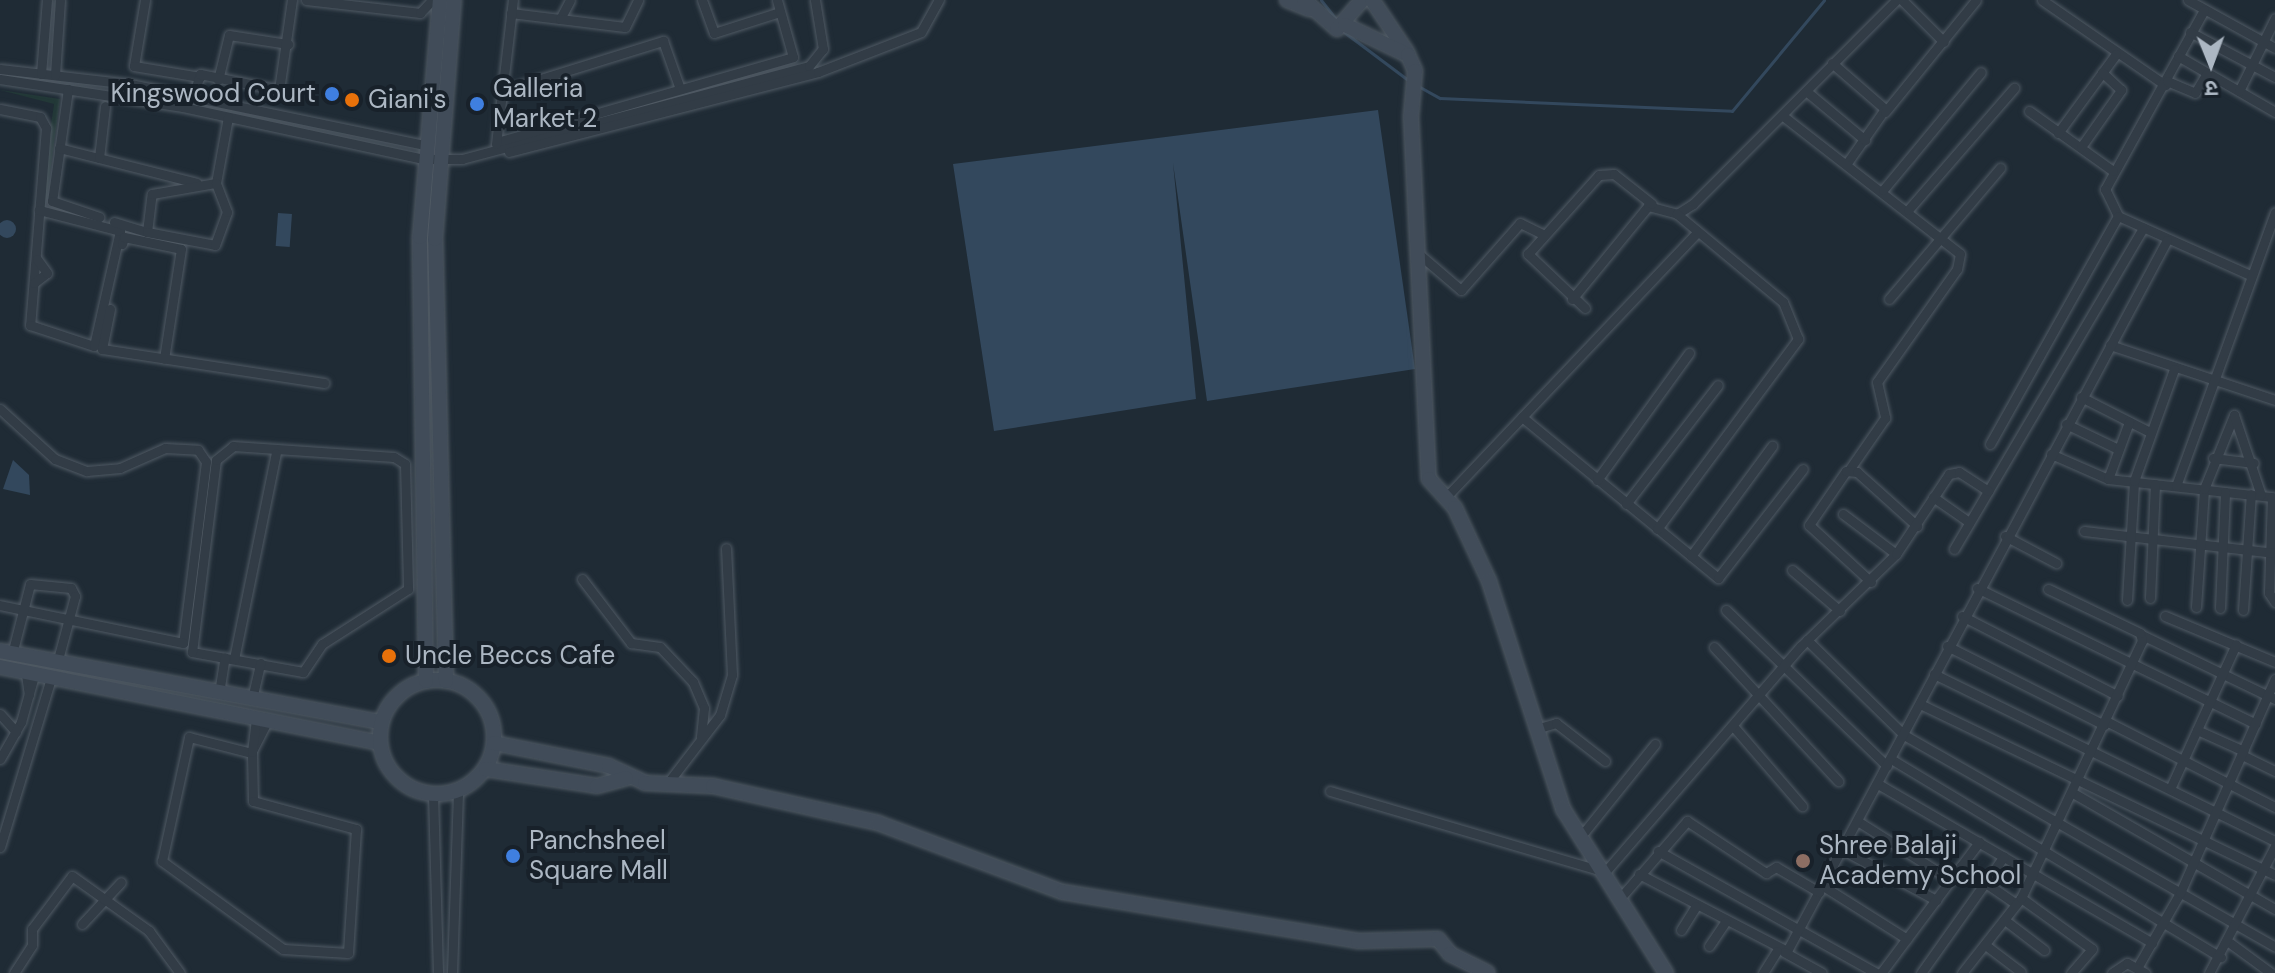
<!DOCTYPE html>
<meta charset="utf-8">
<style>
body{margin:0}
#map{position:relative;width:2275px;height:973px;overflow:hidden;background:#1f2b35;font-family:"DM Sans","Noto Sans Devanagari",sans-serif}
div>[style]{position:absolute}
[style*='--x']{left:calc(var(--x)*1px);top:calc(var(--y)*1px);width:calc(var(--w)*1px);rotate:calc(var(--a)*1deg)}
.green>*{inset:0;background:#223837}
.water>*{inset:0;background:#33485d;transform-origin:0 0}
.round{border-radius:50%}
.stream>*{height:3px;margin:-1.5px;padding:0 1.5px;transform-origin:1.5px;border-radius:1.5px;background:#33485d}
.roads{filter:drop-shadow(0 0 2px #505a64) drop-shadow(0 0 2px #505a64)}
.street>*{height:9px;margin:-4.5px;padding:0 4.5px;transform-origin:4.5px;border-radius:4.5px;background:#323c46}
.secondary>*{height:14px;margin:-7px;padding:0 7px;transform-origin:7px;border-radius:7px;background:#414c59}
.secondary>.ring{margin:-7px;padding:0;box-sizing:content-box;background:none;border:14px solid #414c59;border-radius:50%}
.dots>*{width:22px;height:22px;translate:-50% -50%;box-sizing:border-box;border:4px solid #18212a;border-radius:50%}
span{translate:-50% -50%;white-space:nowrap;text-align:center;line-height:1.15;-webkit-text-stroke:8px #18212a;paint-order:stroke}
.poi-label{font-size:26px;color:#acb7c3}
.left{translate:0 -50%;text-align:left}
.right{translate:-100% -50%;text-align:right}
.north{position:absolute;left:2171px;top:24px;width:80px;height:80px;-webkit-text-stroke:6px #18212a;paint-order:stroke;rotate:179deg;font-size:22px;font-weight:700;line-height:32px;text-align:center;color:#acb7c3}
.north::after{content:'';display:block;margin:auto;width:28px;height:36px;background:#acb7c3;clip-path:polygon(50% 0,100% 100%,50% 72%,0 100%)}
</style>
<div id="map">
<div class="green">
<i style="clip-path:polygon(0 90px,60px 99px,46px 203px,40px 201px,54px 104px)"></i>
</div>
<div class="water">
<i style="clip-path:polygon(1378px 110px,1415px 369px,1207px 401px,1173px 163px,1196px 399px,994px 431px,953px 164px)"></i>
<i style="left:278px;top:213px;width:14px;height:33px;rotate:4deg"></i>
<i class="round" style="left:-2px;top:220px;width:18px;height:18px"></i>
<i style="clip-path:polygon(13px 460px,29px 475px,30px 495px,3px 489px)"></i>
</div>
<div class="stream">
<i style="--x:1321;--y:0;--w:24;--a:52"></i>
<i style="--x:1344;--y:32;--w:80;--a:36.9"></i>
<i style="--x:1418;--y:86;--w:25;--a:29"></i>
<i style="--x:1440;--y:98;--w:292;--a:2.5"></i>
<i style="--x:1732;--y:111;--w:144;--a:-50.3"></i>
</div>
<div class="roads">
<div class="street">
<i style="--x:145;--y:0;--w:67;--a:99.5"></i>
<i style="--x:134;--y:66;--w:67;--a:9.5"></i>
<i style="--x:306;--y:0;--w:115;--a:6.5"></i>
<i style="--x:420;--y:13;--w:18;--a:-47"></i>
<i style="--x:702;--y:0;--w:35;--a:70"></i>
<i style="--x:714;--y:33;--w:69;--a:-17.7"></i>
<i style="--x:1902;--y:0;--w:59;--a:45"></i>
<i style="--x:2042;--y:0;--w:150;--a:34.6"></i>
<i style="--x:2188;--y:0;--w:99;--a:28.9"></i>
<i style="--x:2204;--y:10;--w:205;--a:118.9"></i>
<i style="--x:2105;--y:189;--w:30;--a:64"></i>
<i style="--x:2118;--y:216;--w:145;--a:24.1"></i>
<i style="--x:511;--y:13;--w:49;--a:7"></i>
<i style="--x:560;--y:19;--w:21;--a:-62"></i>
<i style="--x:560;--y:19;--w:65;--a:7"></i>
<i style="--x:625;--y:27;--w:30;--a:-64"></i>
<i style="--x:2190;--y:32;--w:96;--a:27.9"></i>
<i style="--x:2178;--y:56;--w:112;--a:30"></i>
<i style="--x:1832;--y:63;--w:70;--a:41"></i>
<i style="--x:1885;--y:109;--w:66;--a:125.1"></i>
<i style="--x:0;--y:69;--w:131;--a:6.6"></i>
<i style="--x:130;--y:84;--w:305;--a:11.7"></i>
<i style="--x:41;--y:74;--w:74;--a:-85.4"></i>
<i style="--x:55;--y:75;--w:75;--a:-86.2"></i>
<i style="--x:0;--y:79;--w:185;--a:8.7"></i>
<i style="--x:183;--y:107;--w:246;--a:12.2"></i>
<i style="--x:423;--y:159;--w:39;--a:0"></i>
<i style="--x:462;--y:159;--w:359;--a:-15"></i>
<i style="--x:809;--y:66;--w:22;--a:-51"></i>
<i style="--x:823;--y:49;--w:50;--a:-99.3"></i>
<i style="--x:218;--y:80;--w:46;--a:-76.3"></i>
<i style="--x:229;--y:35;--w:60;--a:8.7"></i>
<i style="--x:2167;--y:81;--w:30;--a:23"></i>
<i style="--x:2195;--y:93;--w:23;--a:-59"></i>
<i style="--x:68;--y:89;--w:113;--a:98.1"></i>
<i style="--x:52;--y:201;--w:50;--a:18.8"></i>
<i style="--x:502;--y:91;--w:169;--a:-17.3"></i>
<i style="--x:663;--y:41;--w:51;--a:70.5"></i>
<i style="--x:1806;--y:91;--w:77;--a:39.7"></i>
<i style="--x:2239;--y:91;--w:81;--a:-63.7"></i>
<i style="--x:193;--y:96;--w:23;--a:-72"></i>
<i style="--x:200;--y:74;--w:81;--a:11.4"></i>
<i style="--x:279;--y:90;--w:91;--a:-81.8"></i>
<i style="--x:0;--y:109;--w:41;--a:11.3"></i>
<i style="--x:40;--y:117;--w:13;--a:61"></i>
<i style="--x:46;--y:128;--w:198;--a:94.6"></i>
<i style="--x:30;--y:325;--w:67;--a:18.2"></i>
<i style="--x:94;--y:346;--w:118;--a:-77.3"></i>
<i style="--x:120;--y:231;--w:84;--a:-165.5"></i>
<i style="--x:2029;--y:111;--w:103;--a:35.5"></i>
<i style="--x:1885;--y:112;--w:144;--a:-50.9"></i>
<i style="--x:1783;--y:116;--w:224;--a:37.9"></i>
<i style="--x:1960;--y:254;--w:15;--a:101"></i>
<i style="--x:1957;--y:269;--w:138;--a:125.3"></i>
<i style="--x:1877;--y:382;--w:37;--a:77"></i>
<i style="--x:1885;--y:418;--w:63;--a:124.7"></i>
<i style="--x:2058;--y:133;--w:98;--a:-53.7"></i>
<i style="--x:497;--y:142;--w:308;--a:-16"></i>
<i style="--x:793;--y:57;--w:59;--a:-105.7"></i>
<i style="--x:496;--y:144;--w:145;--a:-83.3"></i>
<i style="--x:2081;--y:147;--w:70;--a:-54.9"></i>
<i style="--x:2121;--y:90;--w:26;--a:-137"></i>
<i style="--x:59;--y:148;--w:142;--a:14.2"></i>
<i style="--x:509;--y:152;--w:319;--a:-14.5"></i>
<i style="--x:818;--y:72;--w:110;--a:-21.2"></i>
<i style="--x:921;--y:32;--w:37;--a:-61"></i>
<i style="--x:99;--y:158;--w:52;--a:-83.4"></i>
<i style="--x:1883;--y:190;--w:153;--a:-50.3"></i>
<i style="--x:1908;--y:210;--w:162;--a:-49"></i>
<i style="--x:114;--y:222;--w:34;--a:17"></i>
<i style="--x:147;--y:232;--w:38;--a:-83"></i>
<i style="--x:152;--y:194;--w:65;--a:-9.8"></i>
<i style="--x:216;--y:183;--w:67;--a:-79.7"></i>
<i style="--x:147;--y:232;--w:69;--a:10.8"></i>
<i style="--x:215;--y:245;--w:35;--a:-70"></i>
<i style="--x:227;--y:212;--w:31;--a:-111"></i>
<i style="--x:122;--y:244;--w:7;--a:-74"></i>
<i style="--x:124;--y:237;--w:58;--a:11.9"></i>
<i style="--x:181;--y:249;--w:111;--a:98.8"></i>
<i style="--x:1420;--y:255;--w:54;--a:40.5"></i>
<i style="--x:1461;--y:290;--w:89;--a:-48.6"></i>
<i style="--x:1520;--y:223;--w:25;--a:26"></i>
<i style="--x:34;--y:283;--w:16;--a:-38"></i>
<i style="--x:47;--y:273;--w:17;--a:-126"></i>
<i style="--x:1572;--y:299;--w:120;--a:-50.7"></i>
<i style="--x:1648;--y:206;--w:30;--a:15"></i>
<i style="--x:1677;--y:214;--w:19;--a:-32"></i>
<i style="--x:1693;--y:204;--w:288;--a:-45.1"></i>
<i style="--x:1889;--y:299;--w:172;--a:-49.7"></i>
<i style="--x:1585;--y:308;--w:79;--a:-136.5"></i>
<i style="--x:1528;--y:254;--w:106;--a:-48.1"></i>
<i style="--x:1599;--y:175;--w:15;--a:-4"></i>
<i style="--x:1614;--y:174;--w:48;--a:38.3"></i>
<i style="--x:110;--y:309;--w:41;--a:101.3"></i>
<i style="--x:102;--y:349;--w:225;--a:8.7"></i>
<i style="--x:2110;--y:345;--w:174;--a:18.4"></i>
<i style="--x:2081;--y:397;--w:75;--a:26.9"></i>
<i style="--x:0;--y:409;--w:74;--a:42.3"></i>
<i style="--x:55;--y:459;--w:34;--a:21"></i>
<i style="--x:87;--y:471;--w:33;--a:-5"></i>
<i style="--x:120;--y:468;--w:49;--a:-24"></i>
<i style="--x:165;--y:448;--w:33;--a:3"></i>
<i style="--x:198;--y:450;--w:14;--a:56"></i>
<i style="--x:206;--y:462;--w:182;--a:97.2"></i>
<i style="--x:183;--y:643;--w:187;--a:-168.3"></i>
<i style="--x:1522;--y:417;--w:254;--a:39.4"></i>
<i style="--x:1718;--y:578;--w:138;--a:-52.1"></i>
<i style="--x:2066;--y:424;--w:58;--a:25.7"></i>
<i style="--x:1990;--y:444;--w:261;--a:-60.7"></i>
<i style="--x:233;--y:446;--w:161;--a:3.9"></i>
<i style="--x:394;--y:457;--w:13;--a:32"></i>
<i style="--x:405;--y:464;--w:125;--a:88.6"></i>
<i style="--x:408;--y:589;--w:102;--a:147.4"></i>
<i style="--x:322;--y:644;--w:34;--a:124"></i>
<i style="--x:303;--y:672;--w:113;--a:-169.8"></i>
<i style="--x:192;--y:652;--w:193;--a:-82.9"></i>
<i style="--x:216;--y:460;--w:22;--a:-39"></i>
<i style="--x:2051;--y:454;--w:62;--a:23.7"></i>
<i style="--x:2108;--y:479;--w:165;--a:6.3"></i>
<i style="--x:2272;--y:497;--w:96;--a:91.8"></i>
<i style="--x:2269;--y:593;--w:11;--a:56"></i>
<i style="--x:2213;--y:458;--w:41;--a:7"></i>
<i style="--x:2108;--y:479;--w:61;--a:-69.8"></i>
<i style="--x:1597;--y:480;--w:157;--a:-54.1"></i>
<i style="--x:2176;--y:486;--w:291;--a:-70.1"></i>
<i style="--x:1447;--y:496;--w:361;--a:-46.5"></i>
<i style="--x:1933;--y:497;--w:44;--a:34.8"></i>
<i style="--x:1626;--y:504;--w:150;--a:-52.3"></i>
<i style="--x:1843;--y:514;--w:66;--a:37"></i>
<i style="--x:1657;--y:529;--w:237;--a:-53.4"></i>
<i style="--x:1798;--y:339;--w:40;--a:-112"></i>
<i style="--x:1783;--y:302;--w:138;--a:-140.3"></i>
<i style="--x:2084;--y:531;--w:192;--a:6.6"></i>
<i style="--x:2005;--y:536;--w:58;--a:27.9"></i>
<i style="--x:1954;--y:549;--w:373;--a:-59.5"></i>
<i style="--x:1691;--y:556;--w:137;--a:-53.6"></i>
<i style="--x:1792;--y:570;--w:63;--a:40.5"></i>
<i style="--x:582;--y:579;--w:81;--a:52.6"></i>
<i style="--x:631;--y:643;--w:29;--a:8"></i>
<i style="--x:660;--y:647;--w:48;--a:46.7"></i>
<i style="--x:693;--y:682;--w:28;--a:67"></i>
<i style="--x:704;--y:708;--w:30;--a:96"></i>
<i style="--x:1871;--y:582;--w:84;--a:-137.4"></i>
<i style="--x:1809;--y:525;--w:65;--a:-55.6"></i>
<i style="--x:1846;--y:471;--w:11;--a:5"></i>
<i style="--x:1857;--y:472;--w:81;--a:42"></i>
<i style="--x:1977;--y:588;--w:310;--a:26"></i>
<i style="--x:2150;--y:598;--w:114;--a:-87.5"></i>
<i style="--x:2127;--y:600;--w:119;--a:-86.6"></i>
<i style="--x:2134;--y:481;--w:119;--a:-70.3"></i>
<i style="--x:2196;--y:607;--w:118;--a:-86.1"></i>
<i style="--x:2204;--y:489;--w:80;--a:-67.9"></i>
<i style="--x:2234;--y:415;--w:84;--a:71.4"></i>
<i style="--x:2220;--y:608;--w:116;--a:-87.5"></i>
<i style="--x:1726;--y:610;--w:224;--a:44.1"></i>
<i style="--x:2243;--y:610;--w:116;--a:-86.1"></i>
<i style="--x:1962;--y:616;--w:175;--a:27.1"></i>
<i style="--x:2165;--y:616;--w:119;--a:22.7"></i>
<i style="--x:2142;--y:635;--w:148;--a:25.7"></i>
<i style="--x:1807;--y:640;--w:136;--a:44.4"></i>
<i style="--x:1904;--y:735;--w:427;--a:29.7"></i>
<i style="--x:1947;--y:646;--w:176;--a:26.7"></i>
<i style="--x:1714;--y:647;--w:183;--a:47.2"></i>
<i style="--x:12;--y:654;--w:72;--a:-75.6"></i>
<i style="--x:30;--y:584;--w:41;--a:5.6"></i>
<i style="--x:71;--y:588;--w:9;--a:63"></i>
<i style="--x:75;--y:596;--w:69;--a:105"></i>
<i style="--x:234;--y:659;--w:210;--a:-78.5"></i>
<i style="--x:26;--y:674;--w:21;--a:82"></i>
<i style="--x:1934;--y:674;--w:380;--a:26.1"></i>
<i style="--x:219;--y:693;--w:36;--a:-81"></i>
<i style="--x:252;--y:699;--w:37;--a:-77"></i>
<i style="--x:1920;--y:704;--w:394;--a:25.7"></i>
<i style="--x:0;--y:714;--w:24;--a:48"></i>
<i style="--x:2106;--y:721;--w:190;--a:27"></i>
<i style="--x:1733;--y:726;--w:106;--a:49.2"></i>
<i style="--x:1539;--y:728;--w:18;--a:-16"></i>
<i style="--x:1556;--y:723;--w:62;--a:37.8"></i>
<i style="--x:2197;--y:730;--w:51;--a:24.1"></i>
<i style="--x:189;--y:737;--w:65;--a:14.3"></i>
<i style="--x:252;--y:753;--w:48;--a:88.8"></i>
<i style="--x:253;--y:801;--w:107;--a:15.2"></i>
<i style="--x:356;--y:829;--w:124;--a:93.7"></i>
<i style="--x:348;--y:953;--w:65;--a:-176.5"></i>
<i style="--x:283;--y:949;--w:150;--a:-144"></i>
<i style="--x:162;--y:861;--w:127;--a:-77.7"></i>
<i style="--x:253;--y:749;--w:31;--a:-63"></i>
<i style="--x:252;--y:752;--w:33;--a:-83"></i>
<i style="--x:2242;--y:755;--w:37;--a:26"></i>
<i style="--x:0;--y:759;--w:43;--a:-60.4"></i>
<i style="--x:21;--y:722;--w:52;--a:-74.4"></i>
<i style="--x:1891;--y:759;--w:385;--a:31"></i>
<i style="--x:667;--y:784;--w:87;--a:-52.5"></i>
<i style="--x:720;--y:715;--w:42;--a:-73.3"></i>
<i style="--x:732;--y:675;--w:127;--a:-92.7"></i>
<i style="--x:1878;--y:784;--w:317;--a:30.1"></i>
<i style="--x:2170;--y:789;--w:159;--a:-65.5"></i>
<i style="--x:1330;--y:791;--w:287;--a:16.4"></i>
<i style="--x:1605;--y:872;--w:299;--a:-49.1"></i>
<i style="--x:1801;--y:646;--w:132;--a:-44.1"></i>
<i style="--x:1896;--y:554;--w:96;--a:-56.5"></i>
<i style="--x:1949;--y:474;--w:10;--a:-11"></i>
<i style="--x:1959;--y:472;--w:35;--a:33"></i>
<i style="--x:2073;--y:793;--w:233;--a:29.9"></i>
<i style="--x:433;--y:794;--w:179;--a:88.4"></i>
<i style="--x:1859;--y:822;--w:109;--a:32.2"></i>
<i style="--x:1581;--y:836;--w:118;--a:-51.2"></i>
<i style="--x:0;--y:847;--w:173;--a:-73.2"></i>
<i style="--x:1843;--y:850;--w:106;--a:28.3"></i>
<i style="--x:1658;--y:851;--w:250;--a:29.2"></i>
<i style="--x:1961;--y:866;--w:67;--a:34.6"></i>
<i style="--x:1639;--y:874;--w:167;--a:27.5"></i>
<i style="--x:1787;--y:951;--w:806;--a:-61.88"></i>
<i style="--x:1823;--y:886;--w:99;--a:32.2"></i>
<i style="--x:1621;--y:897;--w:101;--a:-49"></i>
<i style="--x:1687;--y:821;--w:95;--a:33.4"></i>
<i style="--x:1766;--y:873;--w:12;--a:-31"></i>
<i style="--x:1776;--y:867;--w:50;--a:30.2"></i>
<i style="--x:2021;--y:898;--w:87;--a:35.7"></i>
<i style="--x:2092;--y:949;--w:32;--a:131"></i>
<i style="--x:2006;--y:921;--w:48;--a:37.3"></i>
<i style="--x:82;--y:924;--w:57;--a:-47.1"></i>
<i style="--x:1681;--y:930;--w:28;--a:-58"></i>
<i style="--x:2230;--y:943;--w:51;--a:36.2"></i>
<i style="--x:1709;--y:946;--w:29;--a:-56"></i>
<i style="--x:1988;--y:947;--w:41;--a:37.1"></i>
<i style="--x:1784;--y:952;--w:43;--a:28.9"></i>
<i style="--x:2137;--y:968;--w:86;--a:-60.2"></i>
<i style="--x:2180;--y:893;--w:234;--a:-66.1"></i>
<i style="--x:14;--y:973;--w:33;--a:-57"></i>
<i style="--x:32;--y:945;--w:16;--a:-90"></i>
<i style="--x:32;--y:929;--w:66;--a:-53"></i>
<i style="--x:72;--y:876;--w:95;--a:35.5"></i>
<i style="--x:149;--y:931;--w:52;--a:53.6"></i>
<i style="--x:452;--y:973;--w:183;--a:-88.1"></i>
<i style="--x:1763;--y:973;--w:26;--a:-58"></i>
<i style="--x:1881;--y:973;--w:164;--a:-53.2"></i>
<i style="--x:1921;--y:973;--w:143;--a:-54.6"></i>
<i style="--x:1962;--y:973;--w:95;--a:-51.8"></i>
<i style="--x:2021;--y:898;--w:284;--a:-64.8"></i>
<i style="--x:2142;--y:641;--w:8;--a:-104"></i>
<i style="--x:2140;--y:633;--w:102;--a:-154.4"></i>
<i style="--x:2112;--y:973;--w:18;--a:-34"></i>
<i style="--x:2127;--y:963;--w:21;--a:29"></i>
<i style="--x:2209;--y:973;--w:143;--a:-62.5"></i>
</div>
<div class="secondary">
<i style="--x:1287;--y:0;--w:24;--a:22"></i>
<i style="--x:1304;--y:0;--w:44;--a:41.3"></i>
<i style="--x:1337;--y:29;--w:38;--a:-49"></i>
<i style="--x:1372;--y:0;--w:63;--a:56.1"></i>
<i style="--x:1345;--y:25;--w:70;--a:25.5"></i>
<i style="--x:1408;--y:55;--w:17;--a:66"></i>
<i style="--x:1415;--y:71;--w:46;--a:95"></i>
<i style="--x:1411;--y:117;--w:362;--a:87.2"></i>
<i style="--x:1429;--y:479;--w:39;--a:48"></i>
<i style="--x:1455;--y:508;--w:81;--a:65"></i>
<i style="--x:1489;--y:581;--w:240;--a:72"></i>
<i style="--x:1563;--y:809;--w:194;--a:57.9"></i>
<i style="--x:0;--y:651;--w:388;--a:10.6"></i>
<i style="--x:0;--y:667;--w:387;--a:11.3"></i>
<i class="ring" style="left:380px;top:680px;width:100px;height:100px"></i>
<i style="--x:426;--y:681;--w:444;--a:-90.8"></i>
<i style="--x:420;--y:237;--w:238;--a:-85.2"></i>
<i style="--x:446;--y:681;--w:442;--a:-91.4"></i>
<i style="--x:435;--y:239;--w:240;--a:-85.5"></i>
<i style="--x:494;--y:743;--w:117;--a:11.3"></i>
<i style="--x:609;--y:766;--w:40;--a:25"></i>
<i style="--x:645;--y:783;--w:68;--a:2.5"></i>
<i style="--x:713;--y:786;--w:169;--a:12.6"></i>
<i style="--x:878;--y:823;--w:197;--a:20.5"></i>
<i style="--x:1063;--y:892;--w:299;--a:9.4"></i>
<i style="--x:1358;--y:941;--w:80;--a:-1.4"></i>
<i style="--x:1438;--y:939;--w:19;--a:51"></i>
<i style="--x:1450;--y:954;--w:42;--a:26.6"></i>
<i style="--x:486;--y:769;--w:112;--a:8.7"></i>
<i style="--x:597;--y:786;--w:30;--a:-15"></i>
</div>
</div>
<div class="dots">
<i style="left:332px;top:94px;background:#3f7fe0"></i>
<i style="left:352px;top:100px;background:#e8710a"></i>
<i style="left:477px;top:104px;background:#3f7fe0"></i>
<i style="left:389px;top:656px;background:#e8710a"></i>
<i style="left:513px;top:856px;background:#3f7fe0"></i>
<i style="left:1803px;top:861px;background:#8d6e63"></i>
</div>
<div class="poi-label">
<span class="left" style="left:493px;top:104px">Galleria<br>Market 2</span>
<span class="right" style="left:316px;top:94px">Kingswood Court</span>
<span class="left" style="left:368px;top:100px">Giani's</span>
<span class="left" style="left:405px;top:656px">Uncle Beccs Cafe</span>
<span class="left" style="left:529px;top:856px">Panchsheel<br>Square Mall</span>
<span class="left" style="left:1819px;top:861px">Shree Balaji<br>Academy School</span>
</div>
<div class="north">उ</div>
</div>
